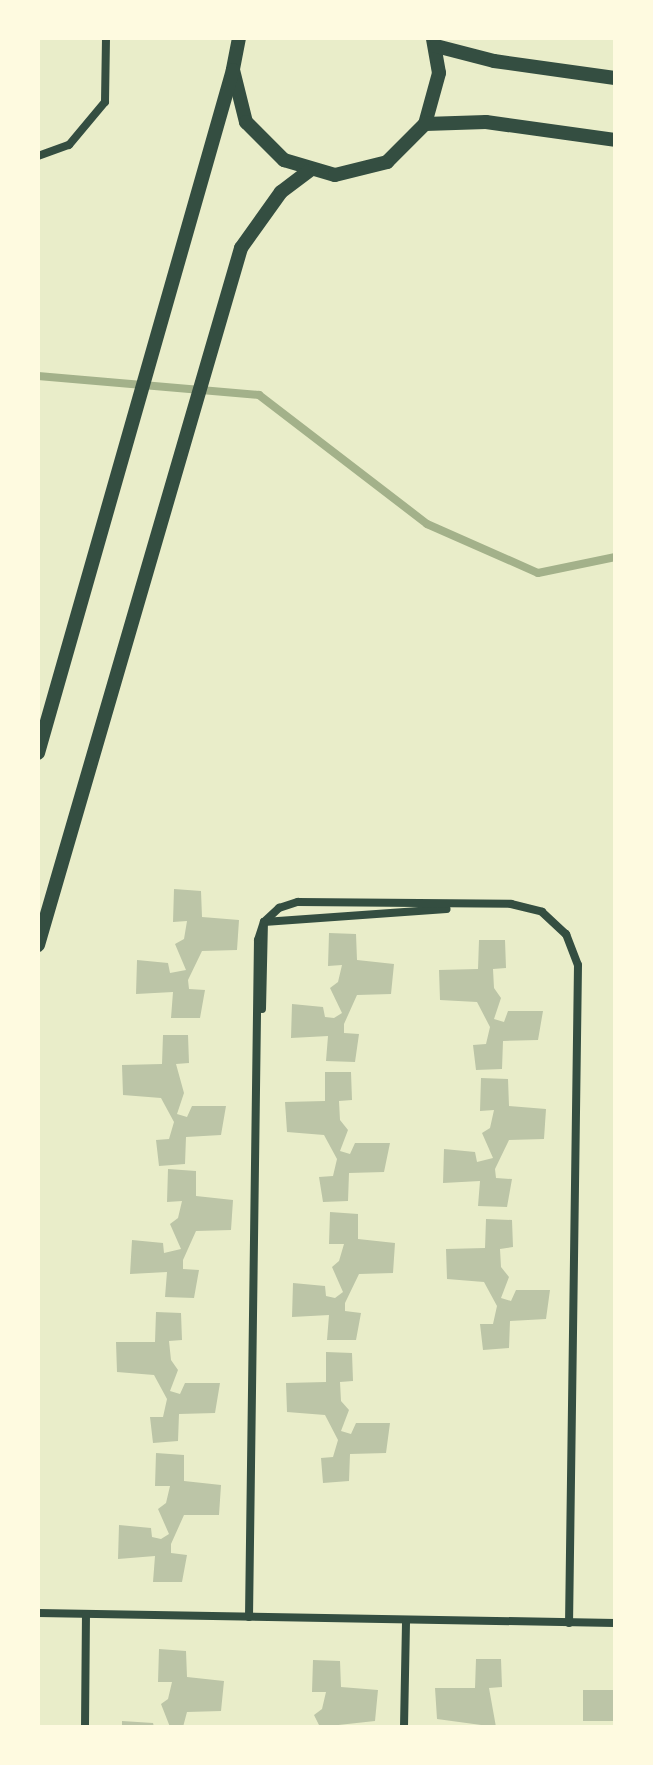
<!DOCTYPE html>
<style>
body{margin:0}
#map{position:relative;width:653px;height:1765px;overflow:hidden;background:#e9edc9;font-family:Montserrat,sans-serif}
div>[style]{position:absolute}
[style*='--x']{left:calc(var(--x)*1px);top:calc(var(--y)*1px);width:calc(var(--w)*1px);rotate:calc(var(--a)*1deg)}
.stream>*{height:8px;margin:-4px;padding:0 4px;transform-origin:4px;border-radius:4px;background:#a3b18a}
.building>*{inset:0;background:#bcc5a7;transform-origin:0 0}
.minor>*{height:8px;margin:-4px;padding:0 4px;transform-origin:4px;border-radius:4px;background:#344e41}
.tertiary>*{height:14px;margin:-7px;padding:0 7px;transform-origin:7px;border-radius:7px;background:#344e41}
span{translate:-50% -50%;white-space:nowrap;text-align:center;line-height:1.15;-webkit-text-stroke:7px #fefae0;paint-order:stroke}
.frame{position:absolute;inset:0;border:40px solid #fefae0;pointer-events:none}
</style>
<div id="map">
<div class="stream">
<i style="--x:38;--y:376;--w:222;--a:4.9"></i>
<i style="--x:259;--y:395;--w:212;--a:37.5"></i>
<i style="--x:427;--y:524;--w:121;--a:23.8"></i>
<i style="--x:538;--y:573;--w:79;--a:-11.7"></i>
</div>
<div class="building">
<i style="clip-path:polygon(174px 889px,201px 891px,202px 917px,239px 920px,237px 950px,202px 951px,188px 980px,189px 989px,205px 990px,200px 1018px,171px 1018px,173px 992px,136px 994px,137px 960px,168px 963px,170px 973px,186px 970px,175px 944px,184px 939px,187px 921px,173px 922px)"></i>
<i style="clip-path:polygon(329px 933px,356px 934px,357px 960px,394px 964px,391px 994px,357px 995px,344px 1024px,344px 1033px,359px 1034px,355px 1062px,326px 1061px,328px 1036px,291px 1038px,292px 1004px,323px 1007px,325px 1017px,334px 1018px,342px 1013px,330px 988px,338px 982px,342px 965px,328px 966px)"></i>
<i style="clip-path:polygon(479px 940px,505px 940px,506px 968px,493px 969px,494px 988px,501px 998px,494px 1019px,504px 1022px,508px 1011px,543px 1011px,538px 1040px,503px 1041px,502px 1069px,476px 1070px,473px 1045px,486px 1044px,490px 1027px,477px 1002px,440px 1000px,439px 970px,478px 969px)"></i>
<i style="clip-path:polygon(163px 1035px,188px 1035px,189px 1063px,176px 1064px,184px 1093px,177px 1114px,187px 1117px,192px 1106px,226px 1106px,221px 1135px,186px 1137px,185px 1164px,159px 1166px,156px 1140px,169px 1139px,174px 1122px,161px 1098px,123px 1095px,122px 1065px,162px 1064px)"></i>
<i style="clip-path:polygon(325px 1072px,351px 1072px,352px 1100px,339px 1101px,340px 1120px,348px 1130px,340px 1151px,350px 1154px,355px 1143px,390px 1143px,384px 1172px,349px 1173px,348px 1201px,323px 1202px,319px 1177px,333px 1176px,337px 1159px,324px 1135px,287px 1132px,285px 1102px,325px 1101px)"></i>
<i style="clip-path:polygon(481px 1078px,508px 1079px,509px 1106px,546px 1109px,544px 1139px,509px 1140px,495px 1169px,496px 1178px,512px 1179px,507px 1207px,478px 1206px,480px 1181px,443px 1183px,444px 1149px,475px 1152px,477px 1162px,493px 1158px,482px 1133px,490px 1128px,494px 1110px,480px 1111px)"></i>
<i style="clip-path:polygon(168px 1169px,196px 1171px,196px 1196px,233px 1200px,231px 1230px,196px 1231px,183px 1260px,183px 1269px,199px 1270px,194px 1298px,165px 1297px,167px 1272px,130px 1274px,132px 1240px,163px 1243px,164px 1253px,181px 1249px,170px 1224px,178px 1218px,182px 1201px,167px 1202px)"></i>
<i style="clip-path:polygon(330px 1212px,358px 1214px,358px 1239px,395px 1243px,393px 1273px,359px 1274px,345px 1303px,345px 1311px,361px 1313px,356px 1340px,327px 1340px,329px 1315px,292px 1317px,293px 1283px,325px 1286px,326px 1296px,335px 1298px,343px 1292px,332px 1267px,339px 1261px,344px 1244px,329px 1244px)"></i>
<i style="clip-path:polygon(486px 1219px,512px 1220px,513px 1247px,500px 1249px,501px 1267px,509px 1277px,501px 1298px,511px 1301px,516px 1290px,550px 1290px,546px 1319px,510px 1321px,509px 1348px,483px 1350px,480px 1324px,493px 1324px,497px 1306px,484px 1282px,447px 1279px,446px 1249px,485px 1248px)"></i>
<i style="clip-path:polygon(156px 1312px,181px 1313px,182px 1340px,169px 1341px,171px 1360px,178px 1370px,170px 1391px,180px 1394px,185px 1383px,220px 1383px,215px 1413px,179px 1414px,178px 1441px,153px 1443px,150px 1417px,163px 1417px,167px 1399px,154px 1375px,117px 1372px,116px 1342px,155px 1342px)"></i>
<i style="clip-path:polygon(326px 1352px,352px 1353px,353px 1381px,340px 1382px,341px 1401px,349px 1410px,341px 1431px,351px 1434px,356px 1423px,390px 1423px,386px 1453px,350px 1454px,349px 1481px,323px 1483px,321px 1458px,333px 1457px,338px 1440px,325px 1415px,287px 1412px,286px 1383px,326px 1382px)"></i>
<i style="clip-path:polygon(156px 1453px,184px 1455px,184px 1481px,221px 1485px,219px 1515px,184px 1515px,171px 1544px,171px 1553px,187px 1555px,182px 1582px,153px 1582px,155px 1556px,118px 1559px,119px 1525px,151px 1528px,152px 1537px,161px 1539px,169px 1534px,158px 1509px,166px 1503px,170px 1486px,155px 1486px)"></i>
<i style="clip-path:polygon(159px 1649px,186px 1651px,187px 1677px,224px 1681px,221px 1711px,187px 1712px,183px 1727px,170px 1727px,161px 1704px,168px 1699px,172px 1682px,158px 1682px)"></i>
<i style="clip-path:polygon(476px 1659px,501px 1659px,502px 1687px,489px 1688px,496px 1727px,437px 1719px,435px 1688px,475px 1688px)"></i>
<i style="clip-path:polygon(313px 1660px,340px 1661px,341px 1687px,378px 1690px,375px 1721px,320px 1727px,314px 1715px,322px 1709px,326px 1692px,312px 1692px)"></i>
<i style="left:583px;top:1690px;width:32px;height:31px"></i>
<i style="clip-path:polygon(122px 1721px,153px 1723px,154px 1727px,122px 1727px)"></i>
</div>
<div class="minor">
<i style="--x:38;--y:156;--w:33;--a:-20"></i>
<i style="--x:69;--y:145;--w:56;--a:-50.1"></i>
<i style="--x:105;--y:102;--w:64;--a:-89.1"></i>
<i style="--x:262;--y:1009;--w:87;--a:-88.7"></i>
<i style="--x:264;--y:922;--w:183;--a:-4.1"></i>
<i style="--x:38;--y:1613;--w:577;--a:0.99"></i>
<i style="--x:249;--y:1617;--w:677;--a:-89.24"></i>
<i style="--x:258;--y:940;--w:19;--a:-72"></i>
<i style="--x:264;--y:922;--w:21;--a:-43"></i>
<i style="--x:279;--y:908;--w:20;--a:-18"></i>
<i style="--x:298;--y:902;--w:213;--a:0.5"></i>
<i style="--x:511;--y:904;--w:32;--a:14"></i>
<i style="--x:542;--y:912;--w:33;--a:43"></i>
<i style="--x:566;--y:934;--w:33;--a:69"></i>
<i style="--x:578;--y:965;--w:658;--a:90.78"></i>
<i style="--x:85;--y:1727;--w:113;--a:-89.5"></i>
<i style="--x:404;--y:1727;--w:107;--a:-88.9"></i>
</div>
<div class="tertiary">
<i style="--x:239;--y:38;--w:33;--a:101"></i>
<i style="--x:233;--y:70;--w:54;--a:76"></i>
<i style="--x:246;--y:122;--w:54;--a:45"></i>
<i style="--x:284;--y:160;--w:53;--a:16.4"></i>
<i style="--x:335;--y:175;--w:54;--a:-14"></i>
<i style="--x:387;--y:162;--w:54;--a:-45"></i>
<i style="--x:425;--y:124;--w:53;--a:-74.6"></i>
<i style="--x:439;--y:73;--w:36;--a:-100"></i>
<i style="--x:436;--y:46;--w:60;--a:14.5"></i>
<i style="--x:494;--y:61;--w:122;--a:8"></i>
<i style="--x:425;--y:124;--w:61;--a:-1.9"></i>
<i style="--x:486;--y:122;--w:130;--a:7.9"></i>
<i style="--x:38;--y:753;--w:710;--a:-74.07"></i>
<i style="--x:38;--y:945;--w:726;--a:-73.76"></i>
<i style="--x:241;--y:248;--w:69;--a:-54.5"></i>
<i style="--x:281;--y:192;--w:35;--a:-37"></i>
</div>
<div class="frame"></div>
</div>
